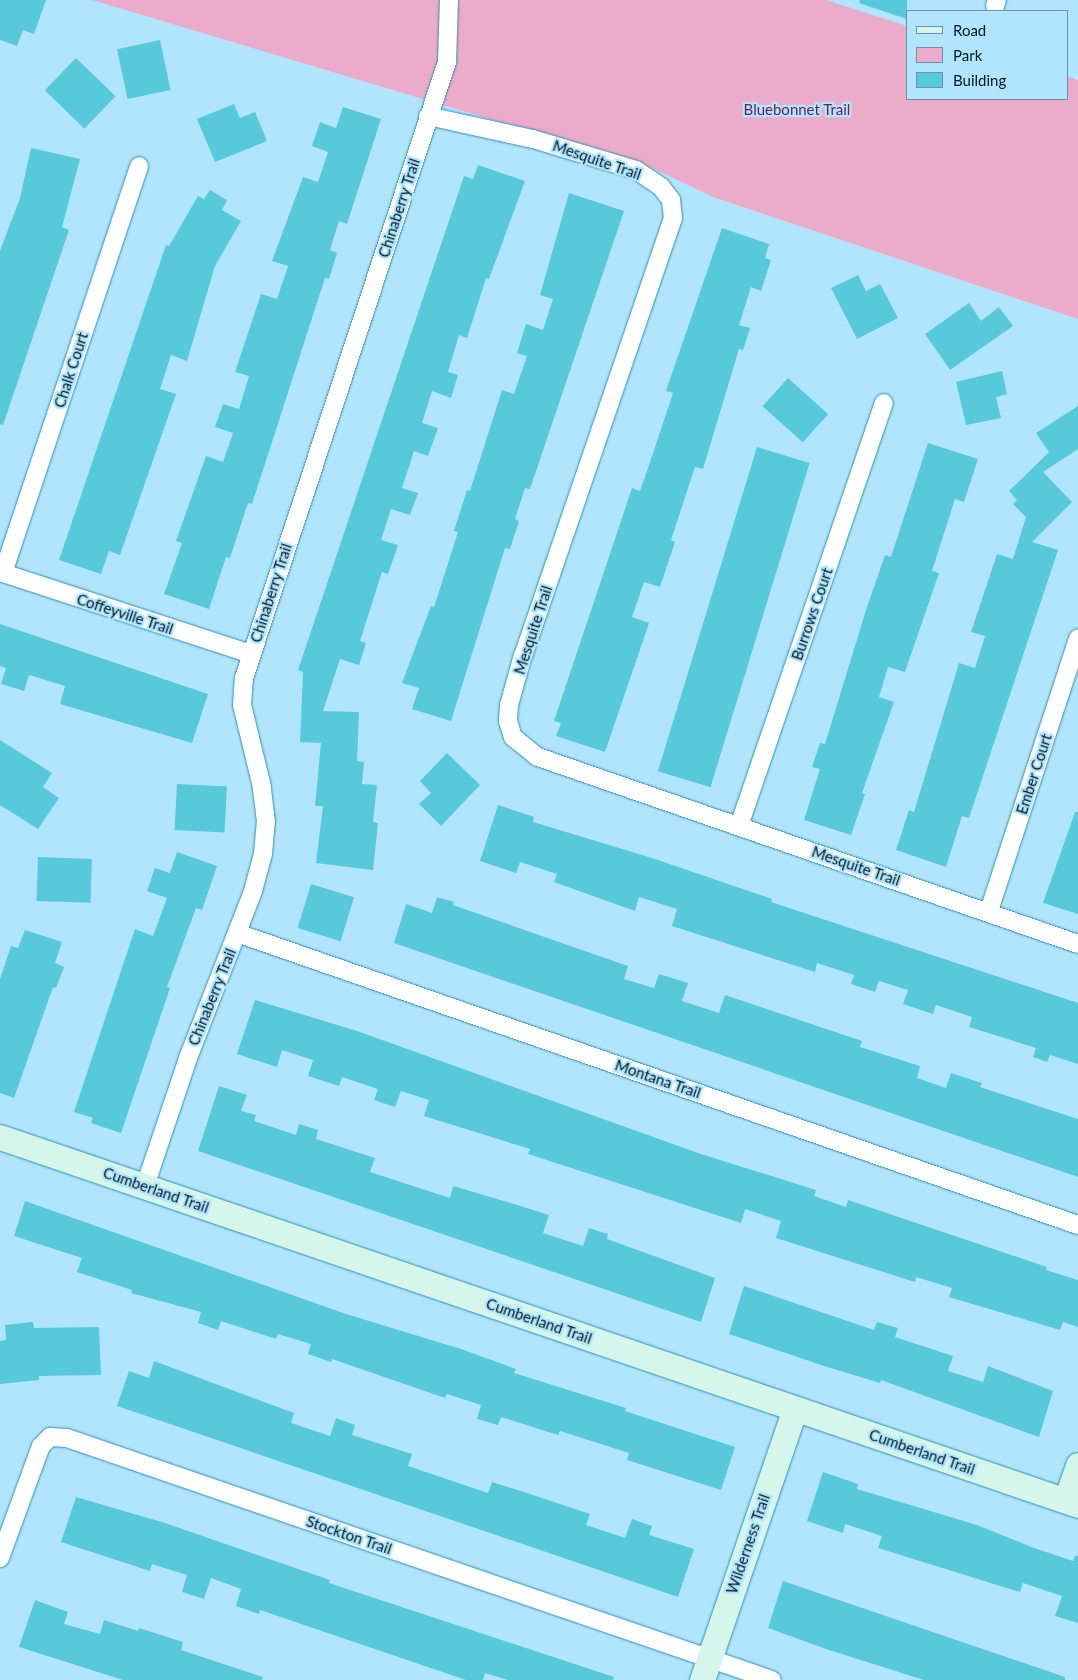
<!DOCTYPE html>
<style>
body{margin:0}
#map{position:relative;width:1078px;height:1680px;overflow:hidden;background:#b1e5fd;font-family:Lato,sans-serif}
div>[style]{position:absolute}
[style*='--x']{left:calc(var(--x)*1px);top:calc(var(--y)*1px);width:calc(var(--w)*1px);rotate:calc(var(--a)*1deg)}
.green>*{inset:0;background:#ecabca}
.building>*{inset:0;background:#57c9da;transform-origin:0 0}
.roads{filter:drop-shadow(0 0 1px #2d8fb5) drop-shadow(0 0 1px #2d8fb5)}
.street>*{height:18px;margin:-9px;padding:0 9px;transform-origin:9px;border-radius:9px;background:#fff}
.secondary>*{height:25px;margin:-12.5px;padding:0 12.5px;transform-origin:12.5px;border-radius:12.5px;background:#d6f5eb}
span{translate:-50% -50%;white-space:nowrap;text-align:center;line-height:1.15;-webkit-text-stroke:4.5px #b1e5fd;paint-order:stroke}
.park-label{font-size:15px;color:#721c4f}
.street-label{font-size:15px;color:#001823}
.legend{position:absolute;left:906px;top:10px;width:162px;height:90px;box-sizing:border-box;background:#b1e5fd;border:1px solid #6a93a6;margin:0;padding:6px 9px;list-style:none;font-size:15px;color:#001823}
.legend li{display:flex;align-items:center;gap:10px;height:25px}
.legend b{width:25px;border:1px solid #6a93a6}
</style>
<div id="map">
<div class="green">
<i style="clip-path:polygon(92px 0,826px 0,907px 26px,907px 99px,1067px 99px,1067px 76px,1078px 80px,1078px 319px,713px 197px,650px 167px)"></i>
</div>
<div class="building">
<i style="clip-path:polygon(0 0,46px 0,34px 34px,23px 30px,17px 46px,0 40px)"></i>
<i style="clip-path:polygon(860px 0,907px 0,907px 19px,859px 3px)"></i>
<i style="left:160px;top:40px;width:51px;height:44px;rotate:78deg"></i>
<i style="left:76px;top:58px;width:55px;height:45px;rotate:44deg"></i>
<i style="clip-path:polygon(234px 104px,240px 118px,255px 112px,267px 141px,215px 162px,197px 119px)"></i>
<i style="clip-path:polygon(343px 107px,381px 119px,347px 224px,339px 221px,330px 250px,337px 253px,329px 279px,325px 278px,252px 504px,248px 503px,230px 558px,226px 557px,209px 609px,164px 594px,182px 543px,176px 541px,206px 456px,223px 462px,233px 433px,215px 427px,223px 404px,239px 409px,249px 376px,235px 372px,261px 294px,277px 299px,288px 266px,272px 261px,303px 177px,318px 182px,328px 152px,312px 146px,320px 122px,336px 128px)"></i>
<i style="clip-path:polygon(31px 148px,80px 159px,62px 227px,69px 230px,3px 425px,0 424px,0 251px,20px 198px)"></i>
<i style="clip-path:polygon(478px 165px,525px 181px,489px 279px,486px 278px,467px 338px,459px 335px,448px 372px,458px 375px,451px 398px,432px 391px,422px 423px,438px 428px,428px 456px,414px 451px,402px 488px,418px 493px,410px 515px,391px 509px,381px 540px,398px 545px,388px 574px,382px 572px,360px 641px,366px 643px,359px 665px,340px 659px,323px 711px,359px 712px,357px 761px,364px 762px,362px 784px,377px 785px,373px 822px,378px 823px,373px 870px,316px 863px,323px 806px,315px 806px,321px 743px,300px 742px,303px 672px,298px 670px,464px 176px,473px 179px)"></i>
<i style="clip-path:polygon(210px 190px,227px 200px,222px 210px,241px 221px,215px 266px,187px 361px,171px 355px,160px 389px,176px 394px,120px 555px,109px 551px,101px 574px,59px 560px,166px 245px,169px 246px,198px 196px,204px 199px)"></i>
<i style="clip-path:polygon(569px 193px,624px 211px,530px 489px,525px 488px,515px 519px,519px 521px,510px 549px,505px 548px,451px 721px,412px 709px,419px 688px,402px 683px,431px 606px,434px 607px,458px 532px,454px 531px,467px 490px,470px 491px,502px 390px,514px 394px,527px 356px,517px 353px,526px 324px,543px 330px,553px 299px,540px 295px)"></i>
<i style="clip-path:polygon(722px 228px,769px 244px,765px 258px,771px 260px,761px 291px,751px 287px,739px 325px,750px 328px,743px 350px,739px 349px,703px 469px,695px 467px,671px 540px,675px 542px,660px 587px,644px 582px,632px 617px,649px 623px,605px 752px,556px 736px,561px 723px,554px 721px,632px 488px,640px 491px,648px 468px,673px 393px,666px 391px)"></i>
<i style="clip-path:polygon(858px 275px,866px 291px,880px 284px,898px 318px,857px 339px,831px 288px)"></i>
<i style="clip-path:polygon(969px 303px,981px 321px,999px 307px,1013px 326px,950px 370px,925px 334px)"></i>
<i style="clip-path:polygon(1002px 371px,1007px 394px,996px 397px,1001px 418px,966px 425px,956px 382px)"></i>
<i style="left:788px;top:378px;width:54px;height:38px;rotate:42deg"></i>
<i style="clip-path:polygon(1078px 406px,1078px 449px,1043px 472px,1072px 502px,1032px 542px,1058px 550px,969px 818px,962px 816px,946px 867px,896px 850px,909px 810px,914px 812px,959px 663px,975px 668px,985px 636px,971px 632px,997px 554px,1013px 559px,1026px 517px,1013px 504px,1017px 500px,1009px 491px,1049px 452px,1036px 433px)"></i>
<i style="clip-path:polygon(928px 443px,978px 459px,964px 502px,955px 499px,932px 571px,939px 573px,905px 672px,888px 667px,879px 697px,894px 702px,862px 793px,865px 794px,851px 835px,804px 820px,820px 769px,812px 767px,820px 743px,825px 744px,866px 610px,885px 555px,891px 557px)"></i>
<i style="left:757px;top:447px;width:55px;height:339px;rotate:17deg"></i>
<i style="clip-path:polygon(0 624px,208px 694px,192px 743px,60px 704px,65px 686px,29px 675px,24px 691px,1px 684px,6px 668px,0 666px)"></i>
<i style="clip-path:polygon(0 740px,52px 773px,43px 787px,59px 798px,38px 829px,0 805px)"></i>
<i style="clip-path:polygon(447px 753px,480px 785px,441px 826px,419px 804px,431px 793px,420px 781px)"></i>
<i style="left:177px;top:784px;width:50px;height:46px;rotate:3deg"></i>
<i style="clip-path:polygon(498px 805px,534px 817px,533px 822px,652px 858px,772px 899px,771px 902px,1078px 1003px,1078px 1064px,1050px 1055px,1047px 1062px,1033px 1057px,1036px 1048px,969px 1027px,972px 1017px,936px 1005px,933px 1014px,903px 1004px,908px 990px,879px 981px,875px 992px,851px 984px,854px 975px,817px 963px,815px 972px,672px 926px,677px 909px,639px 897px,635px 911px,554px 882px,557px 874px,520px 862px,516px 873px,480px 861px)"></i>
<i style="clip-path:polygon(1075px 812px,1078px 812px,1078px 914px,1043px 903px)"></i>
<i style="clip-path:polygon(177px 852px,217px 866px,202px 910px,196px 908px,167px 987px,170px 988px,121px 1133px,91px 1123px,93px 1118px,74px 1112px,135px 929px,153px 936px,167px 898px,147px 891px,155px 868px,170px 873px)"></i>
<i style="left:38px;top:857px;width:54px;height:44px;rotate:2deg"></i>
<i style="left:311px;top:884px;width:45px;height:46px;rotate:17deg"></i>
<i style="clip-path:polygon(437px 897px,454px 902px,453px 905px,628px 966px,624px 979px,654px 988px,659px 974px,688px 983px,682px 1001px,719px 1013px,725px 995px,862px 1041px,860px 1047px,920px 1066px,917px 1078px,946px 1088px,951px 1073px,982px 1083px,980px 1087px,1078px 1119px,1078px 1177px,394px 943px,406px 904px,432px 913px)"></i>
<i style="clip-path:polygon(25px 930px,62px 942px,55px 963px,64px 967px,56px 988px,53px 987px,14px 1098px,0 1093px,0 979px,11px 946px,18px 948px)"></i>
<i style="clip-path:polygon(255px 1000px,357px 1031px,701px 1154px,816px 1190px,814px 1196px,846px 1207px,848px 1200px,1047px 1267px,1046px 1270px,1078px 1280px,1078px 1327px,1063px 1322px,1060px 1330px,1030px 1321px,949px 1297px,952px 1288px,916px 1277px,915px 1282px,776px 1238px,781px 1221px,745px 1209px,741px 1223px,528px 1154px,530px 1149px,424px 1116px,429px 1100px,401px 1091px,395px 1107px,374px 1100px,378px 1089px,342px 1077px,339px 1086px,308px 1076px,313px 1060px,282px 1050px,277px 1067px,237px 1054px)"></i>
<i style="clip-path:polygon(219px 1086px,247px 1095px,241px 1111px,256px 1115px,254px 1121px,296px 1135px,299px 1124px,318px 1130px,316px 1139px,375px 1158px,370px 1172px,450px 1198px,453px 1186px,511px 1203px,549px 1215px,543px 1233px,583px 1246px,589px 1228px,608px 1234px,607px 1239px,715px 1278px,701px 1322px,198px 1151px)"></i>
<i style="clip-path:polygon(25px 1201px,346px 1314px,461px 1349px,516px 1369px,514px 1373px,626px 1408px,625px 1411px,735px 1447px,721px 1490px,627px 1460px,629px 1453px,560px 1431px,558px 1435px,501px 1417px,498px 1425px,477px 1419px,481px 1405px,447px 1394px,445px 1398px,332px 1359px,331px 1362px,308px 1354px,311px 1344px,278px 1334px,276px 1339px,221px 1321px,218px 1330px,198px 1323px,201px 1312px,131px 1293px,132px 1290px,77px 1272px,82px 1258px,14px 1236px)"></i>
<i style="clip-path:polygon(744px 1286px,874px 1330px,877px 1322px,898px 1328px,895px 1337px,953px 1356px,948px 1371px,983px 1382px,988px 1366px,1053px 1391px,1039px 1437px,881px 1380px,880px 1383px,824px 1366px,729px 1334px)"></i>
<i style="clip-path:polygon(33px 1322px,34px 1328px,99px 1327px,101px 1375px,39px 1376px,39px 1380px,0 1384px,0 1341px,6px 1340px,5px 1325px)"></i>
<i style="clip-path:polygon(154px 1361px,294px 1413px,291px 1423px,330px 1436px,336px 1418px,355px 1425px,352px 1435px,412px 1454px,408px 1466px,488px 1493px,492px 1482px,530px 1494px,590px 1514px,586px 1525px,625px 1538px,632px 1519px,652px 1526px,649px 1535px,694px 1549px,678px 1597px,117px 1406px,129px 1371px,149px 1378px)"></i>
<i style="clip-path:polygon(823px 1472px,858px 1484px,857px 1489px,977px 1525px,1034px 1548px,1073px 1561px,1075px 1556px,1078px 1556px,1078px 1623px,1055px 1616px,1062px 1596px,1023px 1583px,1020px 1592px,878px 1548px,882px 1536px,845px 1524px,843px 1533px,807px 1521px)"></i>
<i style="clip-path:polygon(76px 1497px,165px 1523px,330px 1580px,329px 1583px,614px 1677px,613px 1680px,508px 1680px,485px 1673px,483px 1680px,466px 1680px,260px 1610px,259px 1614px,236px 1606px,241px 1589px,211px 1578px,204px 1599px,182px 1592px,187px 1575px,152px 1564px,150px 1571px,61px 1542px)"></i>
<i style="clip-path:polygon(783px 1581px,1065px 1677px,1065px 1680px,924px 1680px,829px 1650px,768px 1628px)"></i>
<i style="clip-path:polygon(35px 1600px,68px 1612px,64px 1624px,100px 1634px,104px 1620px,138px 1631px,139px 1628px,183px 1642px,181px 1650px,263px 1677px,262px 1680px,123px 1680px,19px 1647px)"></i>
</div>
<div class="roads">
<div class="street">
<i style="--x:995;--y:6;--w:6;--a:-72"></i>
<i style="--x:428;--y:116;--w:107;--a:12.4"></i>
<i style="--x:533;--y:139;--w:108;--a:16.8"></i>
<i style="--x:636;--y:170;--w:30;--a:34"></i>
<i style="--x:661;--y:187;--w:16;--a:52"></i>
<i style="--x:671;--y:200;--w:18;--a:84"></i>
<i style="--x:673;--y:218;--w:462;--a:108.9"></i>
<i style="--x:523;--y:655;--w:52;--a:105.6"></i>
<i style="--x:509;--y:705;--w:16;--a:94"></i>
<i style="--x:508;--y:721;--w:17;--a:73"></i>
<i style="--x:513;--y:737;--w:32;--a:39"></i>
<i style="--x:538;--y:757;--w:571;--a:19.1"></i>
<i style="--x:0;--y:572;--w:264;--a:18.1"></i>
<i style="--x:3;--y:573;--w:429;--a:-71.5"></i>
<i style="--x:739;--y:826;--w:447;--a:-71.1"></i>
<i style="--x:989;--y:911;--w:287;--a:-71.9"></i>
<i style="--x:237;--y:933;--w:890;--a:19.15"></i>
<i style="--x:145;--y:1186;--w:135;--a:-71.4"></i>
<i style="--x:188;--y:1058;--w:179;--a:-68.7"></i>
<i style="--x:253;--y:891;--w:38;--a:-75"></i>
<i style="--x:263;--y:854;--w:32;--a:-85"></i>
<i style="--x:266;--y:822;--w:35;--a:-97"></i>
<i style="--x:262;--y:787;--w:84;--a:-103.7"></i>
<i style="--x:242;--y:705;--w:27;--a:-86"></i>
<i style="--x:244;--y:678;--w:649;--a:-71.76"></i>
<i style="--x:447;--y:62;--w:62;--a:-88.2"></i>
<i style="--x:0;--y:1558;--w:119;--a:-69.9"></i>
<i style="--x:41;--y:1446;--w:13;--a:-45"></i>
<i style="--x:50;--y:1437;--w:17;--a:3"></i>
<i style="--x:67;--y:1438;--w:745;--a:18.95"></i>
</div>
<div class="secondary">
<i style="--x:0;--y:1137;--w:1139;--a:18.85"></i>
<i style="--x:1066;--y:1500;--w:37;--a:-71"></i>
<i style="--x:702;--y:1680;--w:287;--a:-71.1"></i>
</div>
</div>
<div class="park-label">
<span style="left:797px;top:110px">Bluebonnet Trail</span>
</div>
<div class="street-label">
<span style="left:597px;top:160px;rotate:19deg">Mesquite Trail</span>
<span style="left:399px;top:208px;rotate:-72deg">Chinaberry Trail</span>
<span style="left:71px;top:370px;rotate:-72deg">Chalk Court</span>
<span style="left:271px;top:593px;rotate:-72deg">Chinaberry Trail</span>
<span style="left:125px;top:614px;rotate:18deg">Coffeyville Trail</span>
<span style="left:812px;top:614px;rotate:-71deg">Burrows Court</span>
<span style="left:533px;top:630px;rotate:-72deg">Mesquite Trail</span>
<span style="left:1034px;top:774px;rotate:-72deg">Ember Court</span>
<span style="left:856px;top:866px;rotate:19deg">Mesquite Trail</span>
<span style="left:212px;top:997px;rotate:-68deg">Chinaberry Trail</span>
<span style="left:658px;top:1079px;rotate:19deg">Montana Trail</span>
<span style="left:156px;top:1190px;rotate:19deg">Cumberland Trail</span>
<span style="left:539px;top:1321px;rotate:19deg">Cumberland Trail</span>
<span style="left:922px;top:1452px;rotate:19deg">Cumberland Trail</span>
<span style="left:349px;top:1535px;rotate:19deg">Stockton Trail</span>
<span style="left:748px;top:1544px;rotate:-71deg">Wilderness Trail</span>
</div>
<ul class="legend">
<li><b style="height:6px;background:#d6f5eb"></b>Road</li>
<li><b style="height:14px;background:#ecabca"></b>Park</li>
<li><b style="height:14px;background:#57c9da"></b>Building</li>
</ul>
</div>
